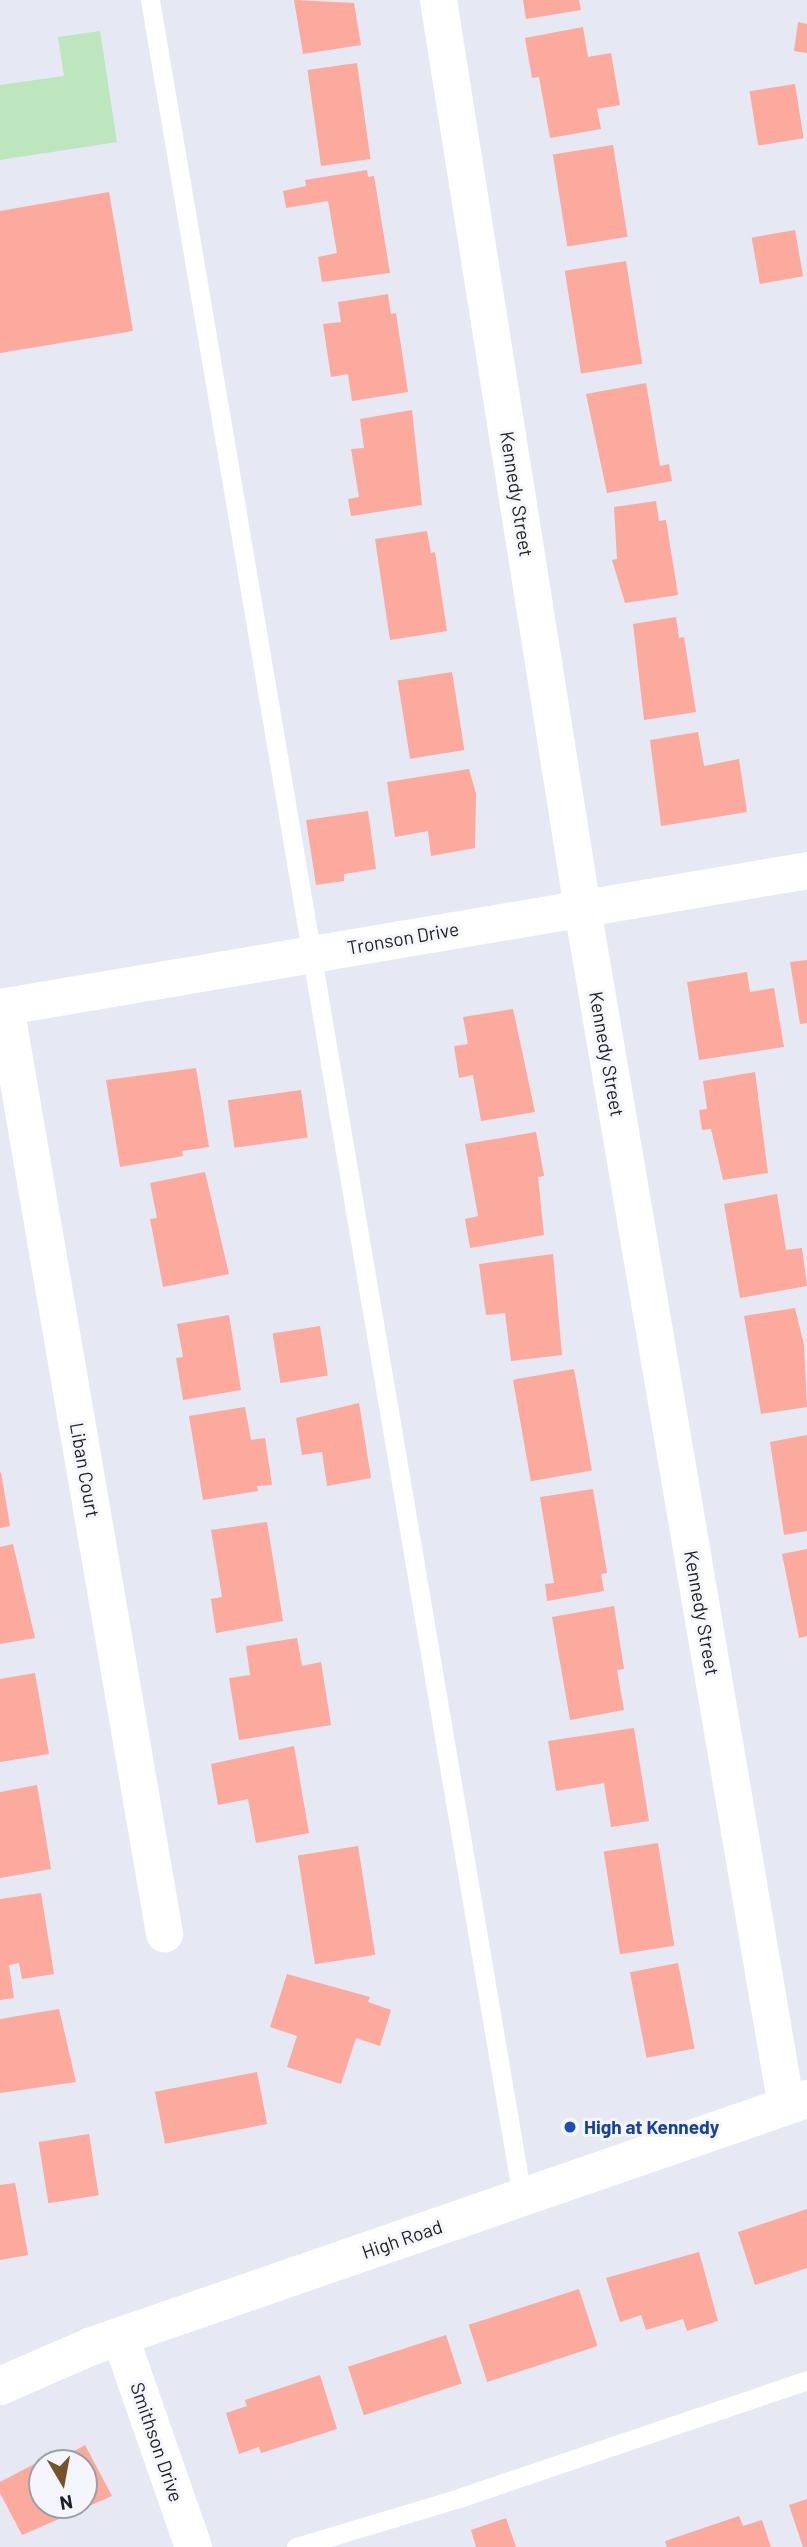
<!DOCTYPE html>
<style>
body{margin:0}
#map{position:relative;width:807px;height:2547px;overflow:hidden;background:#e6e8f4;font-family:Barlow,sans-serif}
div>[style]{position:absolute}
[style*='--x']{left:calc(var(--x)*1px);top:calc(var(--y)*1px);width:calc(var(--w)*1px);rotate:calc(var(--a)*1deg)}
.green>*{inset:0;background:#bde5be}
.building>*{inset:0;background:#fca99e;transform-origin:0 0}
.lane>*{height:19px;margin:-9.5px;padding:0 9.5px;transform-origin:9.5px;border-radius:9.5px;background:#fff}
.street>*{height:37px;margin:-18.5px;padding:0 18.5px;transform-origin:18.5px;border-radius:18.5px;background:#fff}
.secondary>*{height:38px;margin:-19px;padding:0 19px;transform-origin:19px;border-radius:19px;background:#fff}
.dots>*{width:19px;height:19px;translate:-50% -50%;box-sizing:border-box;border:4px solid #f4f5fd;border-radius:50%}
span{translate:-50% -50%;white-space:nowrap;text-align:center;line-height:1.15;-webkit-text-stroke:6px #f4f5fd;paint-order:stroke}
.street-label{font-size:19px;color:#1e1f23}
.transit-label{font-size:19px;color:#164399;font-weight:700}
.left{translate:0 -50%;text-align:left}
.north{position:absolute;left:28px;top:2449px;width:70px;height:70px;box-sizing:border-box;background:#f4f5fd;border:2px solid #9e9fa6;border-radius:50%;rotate:170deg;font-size:19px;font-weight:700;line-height:28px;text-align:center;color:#1e1f23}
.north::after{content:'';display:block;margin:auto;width:24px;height:32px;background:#75542a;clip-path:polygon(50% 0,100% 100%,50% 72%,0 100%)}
</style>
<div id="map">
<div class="green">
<i style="clip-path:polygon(100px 31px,117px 142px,0 160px,0 85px,64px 76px,58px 37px)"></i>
</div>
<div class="building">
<i style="clip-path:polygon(294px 0,354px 3px,361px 45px,303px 54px)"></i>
<i style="clip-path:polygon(523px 0,579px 0,581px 10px,526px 19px)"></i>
<i style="clip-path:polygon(798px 22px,807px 24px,807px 53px,794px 51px)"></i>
<i style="clip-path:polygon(583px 27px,588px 57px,611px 53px,620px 105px,597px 109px,601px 129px,550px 138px,539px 77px,532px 78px,525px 38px)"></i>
<i style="left:357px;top:63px;width:97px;height:50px;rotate:82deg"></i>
<i style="left:795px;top:84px;width:55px;height:46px;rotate:81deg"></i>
<i style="left:613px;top:145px;width:93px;height:61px;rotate:81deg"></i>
<i style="clip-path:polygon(367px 170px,368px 177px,374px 176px,390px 273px,322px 282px,318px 257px,337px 253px,328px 201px,286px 208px,283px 191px,306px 186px,305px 180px)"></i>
<i style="clip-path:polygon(109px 192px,133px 331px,0 353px,0 211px)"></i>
<i style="left:795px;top:230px;width:47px;height:44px;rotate:80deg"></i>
<i style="left:626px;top:261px;width:104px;height:62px;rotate:81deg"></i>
<i style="clip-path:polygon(388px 294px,391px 314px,396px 313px,408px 392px,352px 401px,348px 374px,331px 377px,323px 324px,341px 322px,338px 302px)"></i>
<i style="clip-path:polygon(646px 383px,660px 466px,669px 464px,672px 481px,607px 493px,586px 394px)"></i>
<i style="clip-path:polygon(412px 410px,422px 505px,351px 516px,348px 499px,359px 497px,351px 449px,364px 448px,360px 419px)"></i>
<i style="clip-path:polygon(656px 501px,659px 521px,666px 520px,678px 595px,625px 603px,612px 560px,617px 559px,614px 507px)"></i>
<i style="clip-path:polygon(427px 531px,431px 553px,435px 552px,447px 631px,390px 640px,375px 539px)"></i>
<i style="clip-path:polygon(676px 617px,679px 638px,684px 637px,696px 712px,644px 720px,633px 624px)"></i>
<i style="left:452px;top:672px;width:79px;height:55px;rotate:81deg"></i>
<i style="clip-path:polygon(698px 732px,704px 766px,739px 759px,747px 812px,661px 826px,650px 740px)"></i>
<i style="clip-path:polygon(469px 769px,476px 794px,475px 848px,431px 856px,428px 831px,395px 837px,387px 782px)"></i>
<i style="clip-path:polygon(368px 811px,376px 869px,344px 874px,344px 881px,316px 885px,306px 820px)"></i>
<i style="clip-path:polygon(807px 960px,807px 1023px,800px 1024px,790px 962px)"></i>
<i style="clip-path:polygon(747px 972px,750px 992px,774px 988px,784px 1047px,699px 1060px,687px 982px)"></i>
<i style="clip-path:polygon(513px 1009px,535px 1112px,481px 1121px,473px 1075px,459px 1078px,454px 1046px,468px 1044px,463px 1017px)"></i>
<i style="clip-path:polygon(196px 1068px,209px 1147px,182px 1151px,183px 1156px,120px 1167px,106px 1080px)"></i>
<i style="clip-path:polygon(755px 1072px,768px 1173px,723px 1180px,711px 1129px,702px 1130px,699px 1110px,707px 1109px,703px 1081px)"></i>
<i style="left:301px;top:1090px;width:48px;height:74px;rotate:82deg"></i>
<i style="clip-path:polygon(536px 1132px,544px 1176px,538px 1177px,544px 1235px,470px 1248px,465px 1219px,478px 1216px,465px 1144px)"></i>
<i style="clip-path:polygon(205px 1172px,229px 1274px,163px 1287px,150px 1219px,157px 1218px,150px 1183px)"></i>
<i style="clip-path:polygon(777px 1194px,786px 1250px,802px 1248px,807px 1286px,740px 1298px,724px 1204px)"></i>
<i style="clip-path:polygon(553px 1254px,562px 1355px,511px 1361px,505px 1313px,486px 1315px,479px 1264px)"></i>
<i style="clip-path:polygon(795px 1308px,804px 1345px,807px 1407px,761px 1414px,744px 1316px)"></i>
<i style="clip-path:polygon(229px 1315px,241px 1390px,183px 1400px,176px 1358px,183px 1357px,177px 1324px)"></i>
<i style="left:320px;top:1326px;width:50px;height:48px;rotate:81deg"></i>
<i style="left:574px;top:1369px;width:103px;height:62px;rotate:80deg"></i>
<i style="clip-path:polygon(359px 1403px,371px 1478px,327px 1486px,322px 1452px,302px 1455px,296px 1418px)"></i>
<i style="clip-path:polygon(245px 1407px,251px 1440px,265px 1438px,272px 1485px,257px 1486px,258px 1491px,203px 1500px,189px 1416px)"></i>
<i style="clip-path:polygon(807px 1435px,807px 1531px,784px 1535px,770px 1442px)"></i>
<i style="clip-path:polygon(1px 1472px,10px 1526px,0 1528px,0 1473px)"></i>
<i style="clip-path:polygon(593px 1489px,607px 1573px,601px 1574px,604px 1591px,547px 1601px,545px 1584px,554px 1583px,540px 1497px)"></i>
<i style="clip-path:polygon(267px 1522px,283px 1621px,216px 1633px,211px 1599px,222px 1597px,211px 1530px)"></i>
<i style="clip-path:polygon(13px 1544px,35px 1638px,0 1644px,0 1547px)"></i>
<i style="clip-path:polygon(807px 1549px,807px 1636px,799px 1638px,782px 1554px)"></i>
<i style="clip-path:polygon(614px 1606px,624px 1669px,617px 1670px,624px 1710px,570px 1720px,552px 1617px)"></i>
<i style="clip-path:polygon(297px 1638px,302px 1666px,321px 1662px,331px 1725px,239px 1740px,229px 1678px,250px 1675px,246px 1646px)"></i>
<i style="clip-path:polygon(35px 1673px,49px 1754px,0 1762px,0 1679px)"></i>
<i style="clip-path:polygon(634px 1728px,649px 1821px,611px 1827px,604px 1783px,556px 1791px,548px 1741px)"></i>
<i style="clip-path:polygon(294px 1746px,309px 1833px,256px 1843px,248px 1799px,218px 1805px,211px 1764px)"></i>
<i style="clip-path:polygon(37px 1785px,51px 1869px,0 1878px,0 1792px)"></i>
<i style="left:658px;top:1843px;width:104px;height:55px;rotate:81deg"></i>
<i style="left:358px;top:1846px;width:110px;height:61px;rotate:81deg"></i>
<i style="clip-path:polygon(41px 1893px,54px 1974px,22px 1979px,19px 1963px,9px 1965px,14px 1998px,0 2000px,0 1899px)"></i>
<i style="left:678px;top:1963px;width:87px;height:49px;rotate:79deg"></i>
<i style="clip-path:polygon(287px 1974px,370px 1997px,368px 2002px,391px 2010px,380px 2046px,356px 2038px,341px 2084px,287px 2067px,297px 2036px,270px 2027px)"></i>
<i style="clip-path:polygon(59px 2009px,76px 2082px,0 2093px,0 2019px)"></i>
<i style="left:257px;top:2072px;width:53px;height:104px;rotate:79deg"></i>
<i style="left:89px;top:2134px;width:62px;height:51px;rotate:81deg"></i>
<i style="clip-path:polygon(15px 2183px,28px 2255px,0 2260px,0 2185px)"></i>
<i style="clip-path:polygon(807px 2209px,807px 2268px,755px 2285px,738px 2232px)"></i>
<i style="clip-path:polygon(699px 2252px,718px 2321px,687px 2331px,683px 2319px,646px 2330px,641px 2315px,620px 2322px,606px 2278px)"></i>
<i style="left:579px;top:2289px;width:60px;height:116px;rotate:72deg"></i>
<i style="left:446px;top:2335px;width:51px;height:103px;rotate:72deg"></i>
<i style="clip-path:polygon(320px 2375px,337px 2429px,261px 2453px,259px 2447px,239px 2454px,226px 2413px,247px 2406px,245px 2400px)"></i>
<i style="clip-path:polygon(evenodd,85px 2445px,112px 2496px,22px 2535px,0 2493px,0 2482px,63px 2449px,67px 2455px,85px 2445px,42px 2463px,84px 2463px,84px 2505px,42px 2505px,42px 2463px)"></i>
<i style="clip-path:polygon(807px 2499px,807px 2547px,803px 2547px,789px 2505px)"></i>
<i style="clip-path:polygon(739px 2516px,743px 2526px,762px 2520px,771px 2547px,667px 2547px,665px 2541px)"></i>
<i style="clip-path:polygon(506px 2518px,516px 2547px,476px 2547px,471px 2530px)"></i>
</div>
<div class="lane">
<i style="--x:150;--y:0;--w:2229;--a:80.39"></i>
<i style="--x:296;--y:2547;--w:167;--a:-16.7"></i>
<i style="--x:456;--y:2499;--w:371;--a:-18.7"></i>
</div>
<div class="street">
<i style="--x:438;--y:0;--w:919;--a:80.99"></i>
<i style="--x:582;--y:908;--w:1215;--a:80.34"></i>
<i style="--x:5;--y:1006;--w:941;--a:80.27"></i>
<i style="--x:0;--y:1007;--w:819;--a:-9.63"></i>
<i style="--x:120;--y:2337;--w:222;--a:70.8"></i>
</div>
<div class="secondary">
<i style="--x:0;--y:2386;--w:100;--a:-23.5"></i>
<i style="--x:92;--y:2346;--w:756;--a:-19.06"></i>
</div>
<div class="dots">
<i style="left:570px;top:2127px;background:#1a4fb4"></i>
</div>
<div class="street-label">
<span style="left:517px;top:494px;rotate:81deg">Kennedy Street</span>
<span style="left:403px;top:938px;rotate:-10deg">Tronson Drive</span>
<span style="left:607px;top:1054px;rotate:80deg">Kennedy Street</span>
<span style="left:85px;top:1470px;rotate:80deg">Liban Court</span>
<span style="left:702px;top:1613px;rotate:80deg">Kennedy Street</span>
<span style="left:402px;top:2239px;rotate:-19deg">High Road</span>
<span style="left:157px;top:2442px;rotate:71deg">Smithson Drive</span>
</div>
<div class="transit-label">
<span class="left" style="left:584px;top:2127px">High at Kennedy</span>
</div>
<div class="north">N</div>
</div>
